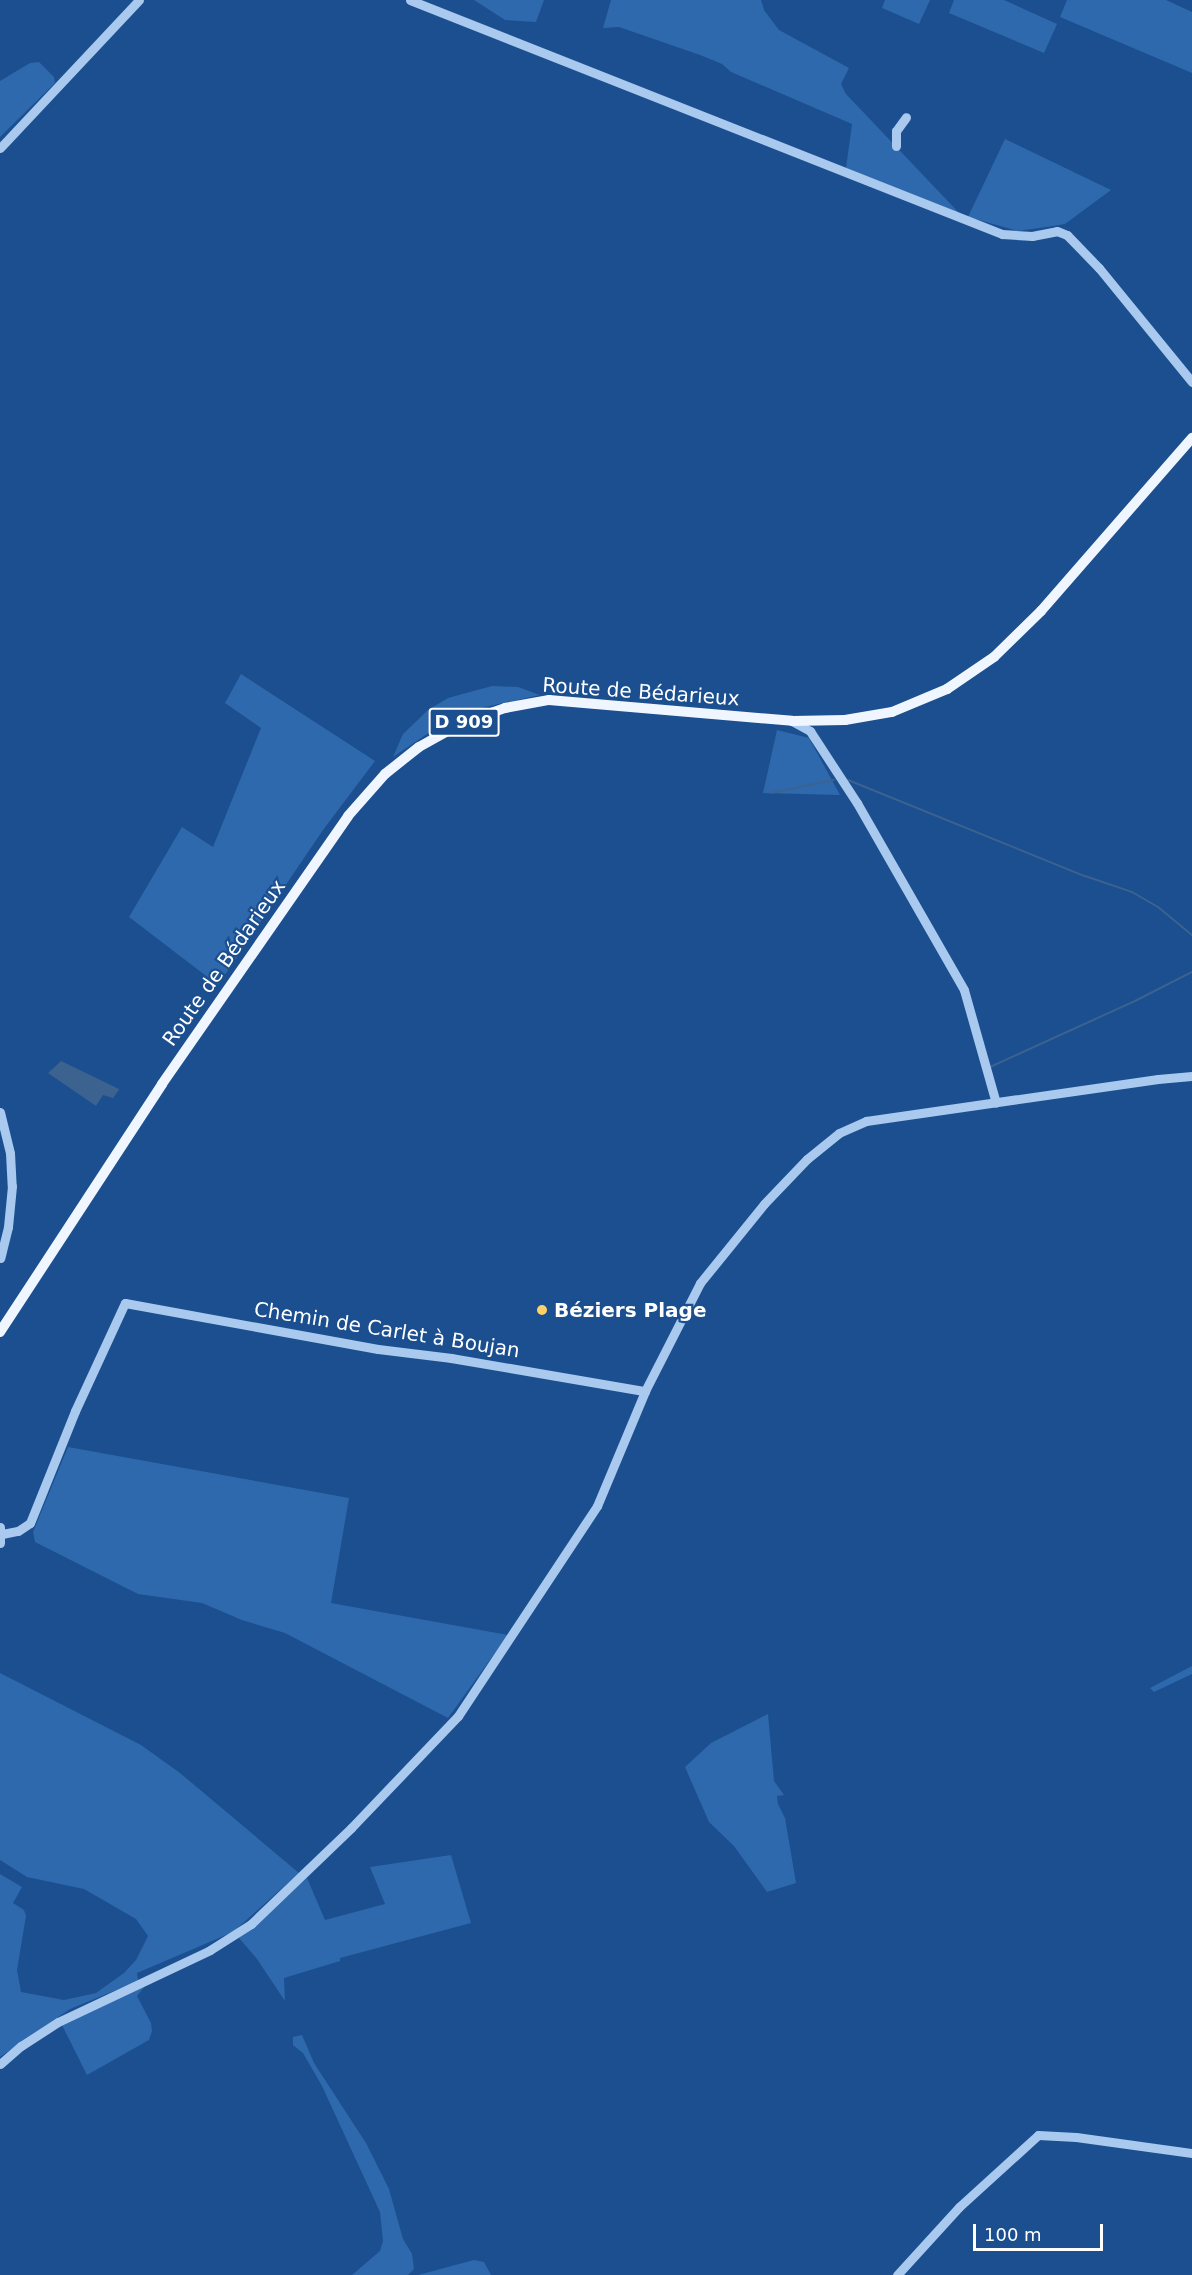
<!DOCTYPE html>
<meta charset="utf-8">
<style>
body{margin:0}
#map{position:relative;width:1192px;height:2275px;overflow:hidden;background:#1b4f8f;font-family:"DejaVu Sans",sans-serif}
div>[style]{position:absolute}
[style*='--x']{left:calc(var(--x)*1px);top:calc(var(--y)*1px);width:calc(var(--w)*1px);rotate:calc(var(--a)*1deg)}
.green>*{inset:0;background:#2e69ad}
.water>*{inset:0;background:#3c6290}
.stream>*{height:2px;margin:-1px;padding:0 1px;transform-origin:1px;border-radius:1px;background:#3c6290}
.minor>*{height:9px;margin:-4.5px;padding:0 4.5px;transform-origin:4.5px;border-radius:4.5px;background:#a9c9ee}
.major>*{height:10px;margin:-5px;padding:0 5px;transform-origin:5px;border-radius:5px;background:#f0f6ff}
.dots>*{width:16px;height:16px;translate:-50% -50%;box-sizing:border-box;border:3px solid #1b4f8f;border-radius:50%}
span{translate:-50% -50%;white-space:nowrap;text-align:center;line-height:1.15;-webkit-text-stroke:4.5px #1b4f8f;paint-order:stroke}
.shield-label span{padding:2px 4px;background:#1b4f8f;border:2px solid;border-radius:4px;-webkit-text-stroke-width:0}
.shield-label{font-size:18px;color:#fff;font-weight:700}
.street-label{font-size:20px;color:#fff}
.poi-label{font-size:20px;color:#fff;font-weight:700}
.left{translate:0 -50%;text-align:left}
.scale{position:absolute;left:973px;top:2224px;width:130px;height:27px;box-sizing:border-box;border:3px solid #fff;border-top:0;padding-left:8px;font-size:18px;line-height:21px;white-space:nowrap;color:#fff;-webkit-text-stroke:4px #1b4f8f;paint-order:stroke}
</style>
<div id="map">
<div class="green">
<i style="clip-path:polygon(474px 0,544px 0,536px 22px,505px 20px)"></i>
<i style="clip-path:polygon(611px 0,761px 0,764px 10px,779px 30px,849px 68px,841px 84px,846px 94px,961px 215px,846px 168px,852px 124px,731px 72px,722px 64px,700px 55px,619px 27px,603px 28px)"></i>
<i style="clip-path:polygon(885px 0,930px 0,919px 24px,882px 8px)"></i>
<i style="clip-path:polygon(954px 0,1004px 0,1057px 24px,1044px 53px,949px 13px)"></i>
<i style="clip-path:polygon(1067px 0,1166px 0,1192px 12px,1192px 73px,1060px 17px)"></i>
<i style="clip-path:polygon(39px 62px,54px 77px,55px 83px,0 137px,0 81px,30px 63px)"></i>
<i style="clip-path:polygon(1005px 139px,1111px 190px,1065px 224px,1053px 226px,1018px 231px,968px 217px)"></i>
<i style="clip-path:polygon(241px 674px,375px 761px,323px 830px,218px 985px,129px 917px,182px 827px,213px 847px,261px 728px,225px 703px)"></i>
<i style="clip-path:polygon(492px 686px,518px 687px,540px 695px,476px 709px,430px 732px,393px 757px,403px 734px,428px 710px,448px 698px)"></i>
<i style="clip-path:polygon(777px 730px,809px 738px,840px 795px,763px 793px)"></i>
<i style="clip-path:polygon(68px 1447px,349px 1498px,331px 1603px,508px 1635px,448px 1718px,285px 1633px,242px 1620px,202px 1603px,138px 1594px,35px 1542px,33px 1532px)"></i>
<i style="clip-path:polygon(1192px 1666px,1192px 1674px,1154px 1692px,1150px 1688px)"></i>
<i style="clip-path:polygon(0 1673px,141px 1745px,180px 1773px,299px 1873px,233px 1932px,137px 1973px,138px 1981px,70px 2009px,0 2057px,0 1874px,22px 1887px,13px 1903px,24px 1910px,26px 1916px,17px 1970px,21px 1992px,64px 2000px,96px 1993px,124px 1973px,136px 1960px,148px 1936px,136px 1919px,84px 1889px,27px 1877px,0 1860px)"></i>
<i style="clip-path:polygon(768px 1714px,774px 1781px,784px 1795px,777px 1796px,778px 1804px,785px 1818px,796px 1883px,767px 1892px,734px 1846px,709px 1822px,685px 1767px,711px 1743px)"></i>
<i style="clip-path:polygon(451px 1855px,471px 1923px,340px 1958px,340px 1961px,284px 1978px,285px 2001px,257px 1959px,239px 1938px,307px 1878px,325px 1920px,385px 1904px,370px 1867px)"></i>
<i style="clip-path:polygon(145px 1986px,137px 1996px,151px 2023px,152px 2031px,149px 2040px,87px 2075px,61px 2023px)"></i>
<i style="clip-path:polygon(302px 2035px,314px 2063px,366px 2143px,389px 2189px,403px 2239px,412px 2254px,414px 2269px,408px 2275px,352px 2275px,380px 2251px,383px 2241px,380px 2212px,322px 2086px,303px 2053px,293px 2045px,293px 2037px)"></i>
<i style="clip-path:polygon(474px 2260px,484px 2262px,491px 2275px,418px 2275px)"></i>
</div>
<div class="water">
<i style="clip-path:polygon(61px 1061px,119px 1089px,119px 1090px,113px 1098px,103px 1095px,96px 1106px,48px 1073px)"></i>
</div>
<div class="stream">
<i style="--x:848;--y:780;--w:256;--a:22.1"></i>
<i style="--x:1085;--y:876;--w:50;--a:18.8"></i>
<i style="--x:1132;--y:892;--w:30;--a:30"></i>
<i style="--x:1158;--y:907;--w:44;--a:39.5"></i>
<i style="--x:771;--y:793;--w:64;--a:-11.7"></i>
<i style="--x:990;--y:1067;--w:159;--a:-24.5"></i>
<i style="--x:1135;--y:1001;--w:64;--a:-27"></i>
</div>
<div class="minor">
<i style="--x:410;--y:0;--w:637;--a:21.57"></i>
<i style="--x:1002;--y:234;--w:30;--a:4"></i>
<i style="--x:1032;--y:236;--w:25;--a:-11"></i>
<i style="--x:1057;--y:231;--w:11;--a:22"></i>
<i style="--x:1067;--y:235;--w:46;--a:45.9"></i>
<i style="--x:1099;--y:268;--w:147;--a:50.8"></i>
<i style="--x:896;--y:146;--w:15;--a:-90"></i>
<i style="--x:896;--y:131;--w:17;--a:-54"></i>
<i style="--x:0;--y:148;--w:203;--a:-46.8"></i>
<i style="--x:792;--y:721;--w:21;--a:29"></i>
<i style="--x:810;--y:731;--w:86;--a:56.9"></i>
<i style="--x:857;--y:803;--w:215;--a:60.2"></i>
<i style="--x:964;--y:990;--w:117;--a:74.2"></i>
<i style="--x:0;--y:1112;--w:42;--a:76.3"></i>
<i style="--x:10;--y:1153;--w:33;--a:87"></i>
<i style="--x:12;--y:1186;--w:41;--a:95.6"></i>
<i style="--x:8;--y:1227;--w:32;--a:104"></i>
<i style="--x:0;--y:1527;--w:16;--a:90"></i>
<i style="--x:2;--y:1534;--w:16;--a:-11"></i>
<i style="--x:18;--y:1531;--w:14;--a:-34"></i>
<i style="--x:30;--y:1523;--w:121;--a:-68.1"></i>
<i style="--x:75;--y:1411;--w:119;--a:-65.2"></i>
<i style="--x:125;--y:1303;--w:257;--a:10.3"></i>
<i style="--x:378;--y:1349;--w:74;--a:7"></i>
<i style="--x:451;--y:1358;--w:197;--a:9.7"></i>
<i style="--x:0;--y:2064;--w:28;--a:-41"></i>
<i style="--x:21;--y:2046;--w:44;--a:-33"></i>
<i style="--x:58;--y:2022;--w:168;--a:-25.3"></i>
<i style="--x:210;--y:1950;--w:49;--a:-32.4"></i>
<i style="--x:251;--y:1924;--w:139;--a:-43.8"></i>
<i style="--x:351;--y:1828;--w:155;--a:-46.3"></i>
<i style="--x:458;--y:1716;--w:252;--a:-56.5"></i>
<i style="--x:597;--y:1506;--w:125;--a:-67.3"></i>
<i style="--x:645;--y:1391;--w:121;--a:-63"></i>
<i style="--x:700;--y:1283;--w:102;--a:-51"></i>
<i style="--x:764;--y:1204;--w:62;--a:-46.3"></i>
<i style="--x:807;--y:1159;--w:41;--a:-39.1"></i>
<i style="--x:839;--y:1133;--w:30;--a:-24"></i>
<i style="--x:866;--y:1121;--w:295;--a:-8.2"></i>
<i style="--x:1158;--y:1079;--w:34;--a:-5"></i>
<i style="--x:897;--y:2275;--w:92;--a:-47.6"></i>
<i style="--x:959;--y:2207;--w:107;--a:-42.3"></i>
<i style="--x:1038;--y:2135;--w:38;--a:3"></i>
<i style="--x:1076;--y:2137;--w:117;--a:7.9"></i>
</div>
<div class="major">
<i style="--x:0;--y:1332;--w:296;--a:-56.8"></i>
<i style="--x:162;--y:1084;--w:326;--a:-55.2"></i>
<i style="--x:348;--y:816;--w:56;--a:-48.6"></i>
<i style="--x:385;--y:774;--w:43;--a:-38.5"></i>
<i style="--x:419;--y:747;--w:49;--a:-29.2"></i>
<i style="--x:462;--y:723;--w:46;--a:-19.2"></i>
<i style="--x:505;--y:708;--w:45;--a:-10.3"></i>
<i style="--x:549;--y:700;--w:244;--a:4.9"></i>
<i style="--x:792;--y:721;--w:53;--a:-1.1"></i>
<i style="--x:845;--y:720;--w:48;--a:-9.7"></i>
<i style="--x:892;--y:712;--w:60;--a:-22.7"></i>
<i style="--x:947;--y:689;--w:57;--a:-34.2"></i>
<i style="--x:994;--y:657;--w:66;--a:-44.4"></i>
<i style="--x:1041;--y:611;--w:230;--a:-48.9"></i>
</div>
<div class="dots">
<i style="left:542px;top:1310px;background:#ffd166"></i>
</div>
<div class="shield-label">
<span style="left:464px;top:722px">D 909</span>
</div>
<div class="street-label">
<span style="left:641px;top:692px;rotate:4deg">Route de Bédarieux</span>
<span style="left:224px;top:963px;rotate:-55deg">Route de Bédarieux</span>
<span style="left:387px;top:1330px;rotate:9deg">Chemin de Carlet à Boujan</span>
</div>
<div class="poi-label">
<span class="left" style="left:554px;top:1310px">Béziers Plage</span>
</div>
<div class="scale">100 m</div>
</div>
